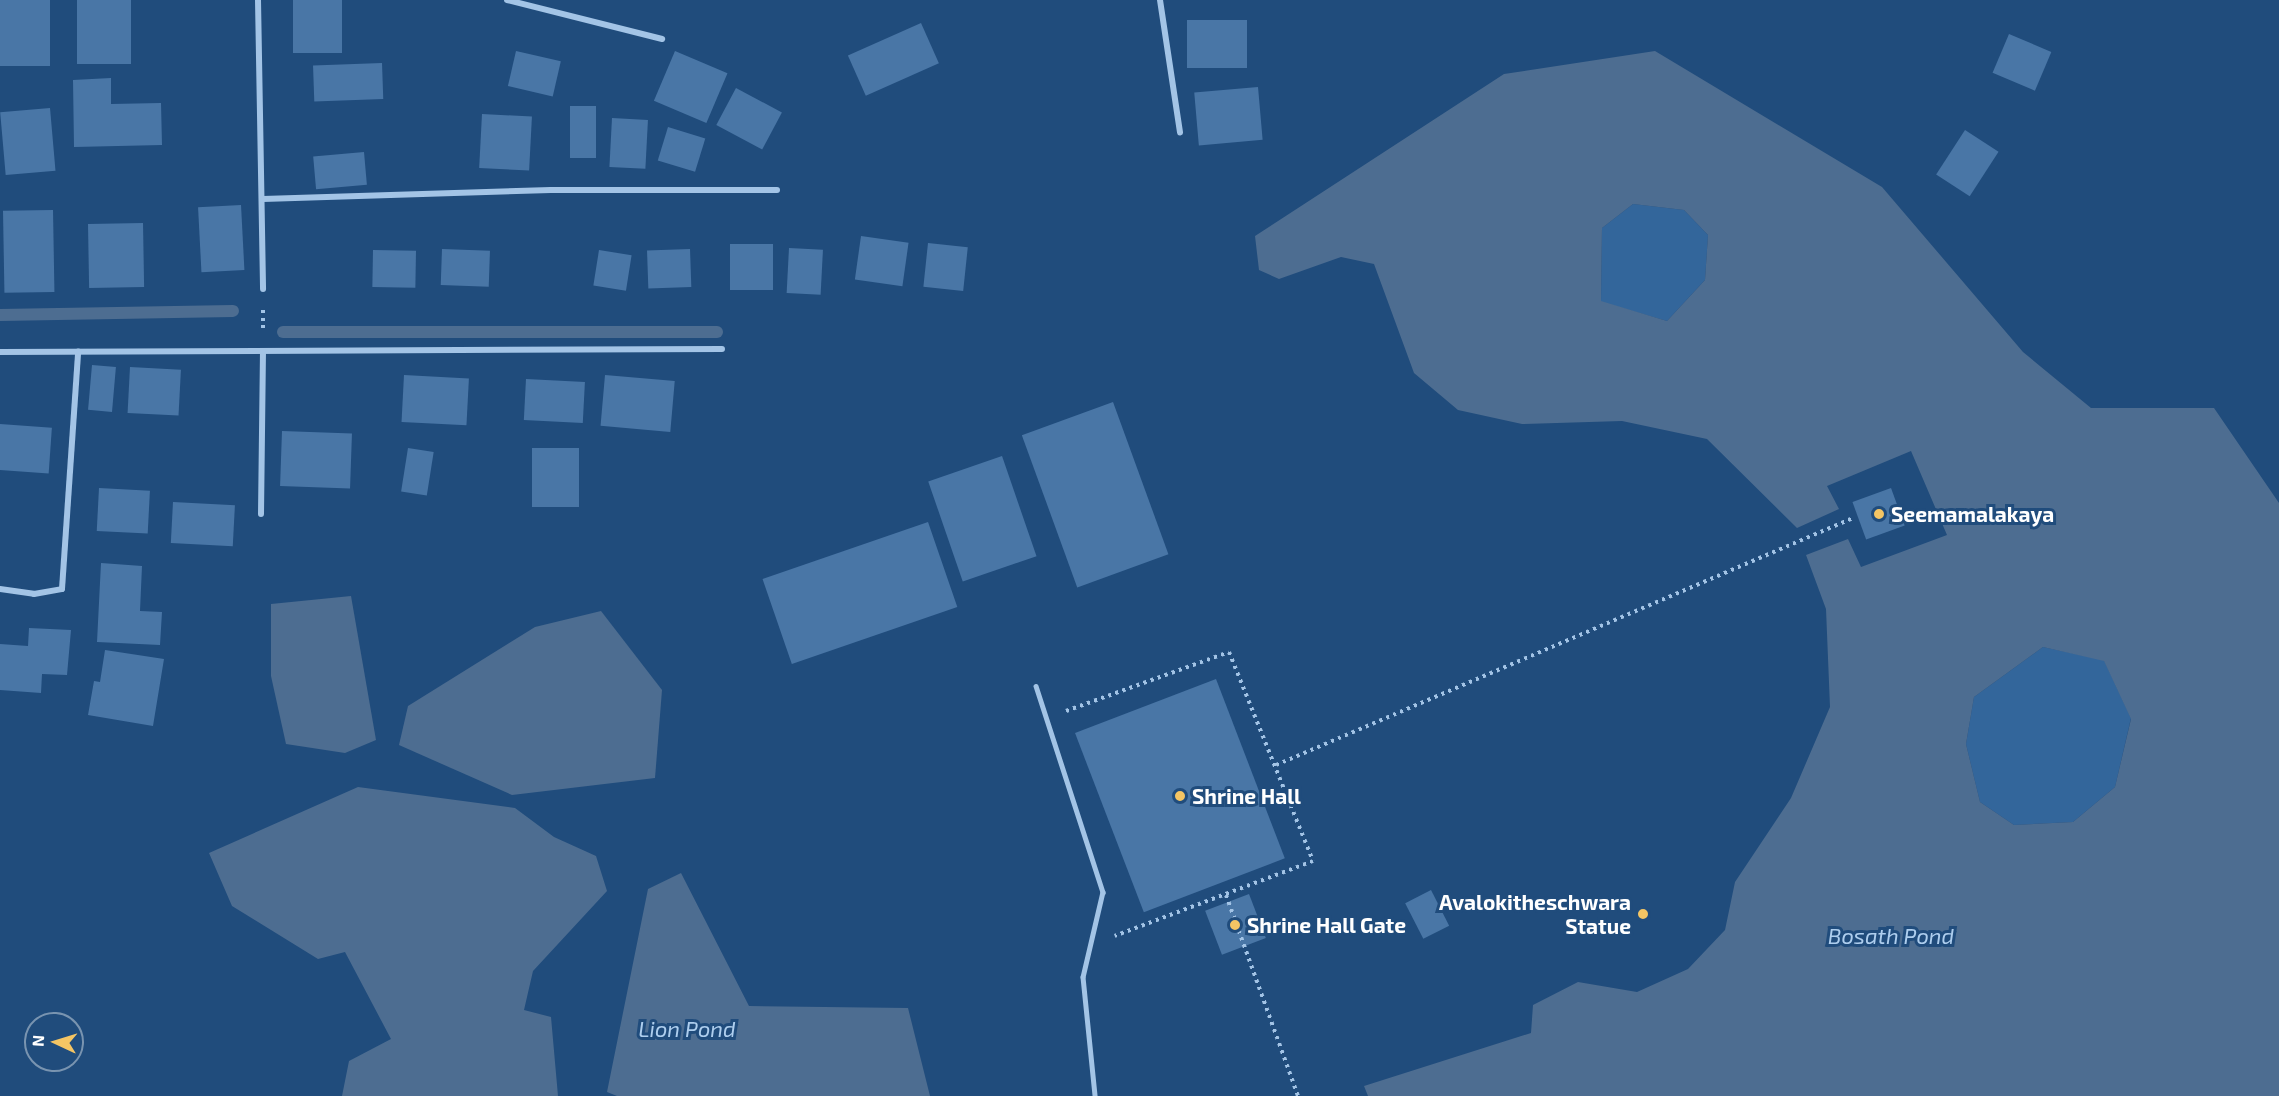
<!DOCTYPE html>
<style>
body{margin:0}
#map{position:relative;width:2279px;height:1096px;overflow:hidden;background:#204c7c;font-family:"Exo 2",sans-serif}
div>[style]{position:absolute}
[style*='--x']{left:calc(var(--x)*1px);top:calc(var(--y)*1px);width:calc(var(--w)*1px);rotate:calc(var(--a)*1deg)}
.green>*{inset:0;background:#33669b}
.water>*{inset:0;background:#4d6d91}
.stream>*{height:12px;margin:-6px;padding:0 6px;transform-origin:6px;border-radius:6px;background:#4d6d91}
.building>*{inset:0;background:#4976a6;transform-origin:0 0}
.path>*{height:4px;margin-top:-2px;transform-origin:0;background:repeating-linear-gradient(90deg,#a3c4e6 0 3px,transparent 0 7.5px)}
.service>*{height:4.5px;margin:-2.25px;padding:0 2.25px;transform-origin:2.25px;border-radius:2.25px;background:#a3c4e6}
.minor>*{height:6px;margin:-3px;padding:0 3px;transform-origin:3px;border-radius:3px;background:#a3c4e6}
.dots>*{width:16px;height:16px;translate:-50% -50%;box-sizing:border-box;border:3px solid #204c7c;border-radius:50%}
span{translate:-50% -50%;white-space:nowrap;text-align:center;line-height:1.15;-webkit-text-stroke:6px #204c7c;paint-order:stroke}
.poi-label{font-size:21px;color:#fff;font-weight:700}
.left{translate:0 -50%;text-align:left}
.right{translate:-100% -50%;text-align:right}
.water-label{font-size:22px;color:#aeceee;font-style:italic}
.north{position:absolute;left:24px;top:1012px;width:60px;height:60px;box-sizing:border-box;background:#204c7c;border:2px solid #7994b0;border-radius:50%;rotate:274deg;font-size:16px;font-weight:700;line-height:24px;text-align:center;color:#fff}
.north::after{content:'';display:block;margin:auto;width:21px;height:27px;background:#f4c564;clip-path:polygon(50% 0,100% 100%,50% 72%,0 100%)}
</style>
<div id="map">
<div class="green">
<i style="clip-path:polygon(1633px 204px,1684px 210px,1708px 235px,1705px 280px,1667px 321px,1601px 302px,1602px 228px)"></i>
<i style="clip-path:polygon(2043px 647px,2104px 660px,2131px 718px,2115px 787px,2073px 822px,2014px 825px,1980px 802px,1966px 744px,1974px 697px)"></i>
</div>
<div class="water">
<i style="clip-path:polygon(evenodd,1655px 51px,1882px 187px,2023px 352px,2091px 408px,2214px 408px,2279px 503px,2279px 1096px,1368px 1096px,1364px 1086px,1531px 1033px,1533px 1005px,1578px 982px,1637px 992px,1688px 969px,1725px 930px,1735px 882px,1791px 798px,1830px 707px,1826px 609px,1806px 555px,1848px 539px,1861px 567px,1947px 535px,1911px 451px,1827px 486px,1839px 509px,1797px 528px,1707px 439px,1622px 421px,1522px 424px,1458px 410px,1414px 373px,1374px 264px,1341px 257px,1279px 279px,1259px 270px,1255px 236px,1504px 74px,1655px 51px,1633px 204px,1684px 210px,1708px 235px,1705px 280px,1667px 321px,1601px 301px,1602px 228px,1633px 204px,1655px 51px,2043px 647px,2104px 661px,2131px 719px,2115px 787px,2073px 822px,2014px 825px,1980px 802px,1966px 744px,1974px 697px,2043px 647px)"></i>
<i style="clip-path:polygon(351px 596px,376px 740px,345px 753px,286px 744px,271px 676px,271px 604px)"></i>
<i style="clip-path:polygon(601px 611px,662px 690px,655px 778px,512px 795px,399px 745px,408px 706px,535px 627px)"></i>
<i style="clip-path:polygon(358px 787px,515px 808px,554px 837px,596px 856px,607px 891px,533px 971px,524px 1010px,551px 1017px,558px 1096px,342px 1096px,349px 1061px,391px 1039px,345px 952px,318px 959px,232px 906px,209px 853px)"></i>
<i style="clip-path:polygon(681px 873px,749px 1006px,908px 1008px,930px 1096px,617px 1096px,607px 1092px,648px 889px)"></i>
</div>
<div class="stream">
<i style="--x:0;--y:315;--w:233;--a:-1"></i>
<i style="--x:283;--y:332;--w:434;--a:0"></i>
</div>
<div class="building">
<i style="left:0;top:0;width:50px;height:66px"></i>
<i style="left:77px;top:0;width:54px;height:64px"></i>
<i style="left:293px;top:0;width:49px;height:53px"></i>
<i style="left:1187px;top:20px;width:60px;height:48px"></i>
<i style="left:921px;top:23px;width:44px;height:80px;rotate:66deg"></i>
<i style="left:2009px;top:34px;width:46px;height:42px;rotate:23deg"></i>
<i style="left:516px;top:51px;width:46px;height:36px;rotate:13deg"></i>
<i style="left:675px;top:51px;width:57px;height:54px;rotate:23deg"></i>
<i style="left:382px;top:63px;width:36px;height:69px;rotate:88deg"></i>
<i style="clip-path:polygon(111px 78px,111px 104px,161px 103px,162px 145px,74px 147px,73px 80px)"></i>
<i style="left:1258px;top:87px;width:53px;height:64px;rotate:85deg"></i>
<i style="left:736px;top:88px;width:52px;height:42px;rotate:28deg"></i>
<i style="left:570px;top:106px;width:26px;height:52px"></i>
<i style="left:50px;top:108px;width:63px;height:50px;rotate:85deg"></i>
<i style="left:482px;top:114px;width:50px;height:54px;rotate:3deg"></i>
<i style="left:612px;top:118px;width:36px;height:49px;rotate:3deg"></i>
<i style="left:668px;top:127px;width:39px;height:35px;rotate:17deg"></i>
<i style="left:1965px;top:130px;width:40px;height:53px;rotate:33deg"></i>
<i style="left:364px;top:152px;width:33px;height:51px;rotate:85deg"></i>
<i style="left:241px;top:205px;width:65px;height:43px;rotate:87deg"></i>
<i style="left:53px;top:210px;width:82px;height:50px;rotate:89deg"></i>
<i style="left:143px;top:223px;width:64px;height:55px;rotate:89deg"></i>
<i style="left:861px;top:236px;width:48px;height:44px;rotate:8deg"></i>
<i style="left:928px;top:243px;width:40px;height:44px;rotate:6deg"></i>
<i style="left:730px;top:244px;width:43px;height:46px"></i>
<i style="left:789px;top:248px;width:34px;height:45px;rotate:3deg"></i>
<i style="left:442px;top:249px;width:48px;height:36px;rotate:2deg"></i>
<i style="left:690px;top:249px;width:38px;height:43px;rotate:88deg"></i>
<i style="left:373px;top:250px;width:43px;height:37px;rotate:1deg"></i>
<i style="left:599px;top:250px;width:33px;height:36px;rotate:9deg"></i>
<i style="left:92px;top:365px;width:24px;height:45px;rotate:5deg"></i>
<i style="left:130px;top:367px;width:51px;height:46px;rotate:3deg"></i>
<i style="left:404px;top:375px;width:65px;height:47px;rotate:3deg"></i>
<i style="left:605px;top:375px;width:70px;height:51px;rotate:5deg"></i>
<i style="left:526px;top:379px;width:59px;height:41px;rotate:3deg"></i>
<i style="left:1113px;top:402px;width:162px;height:97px;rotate:70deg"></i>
<i style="left:0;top:424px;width:52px;height:46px;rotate:4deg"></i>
<i style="left:282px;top:431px;width:70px;height:55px;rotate:2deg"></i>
<i style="left:408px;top:448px;width:26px;height:44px;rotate:9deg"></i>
<i style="left:532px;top:448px;width:47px;height:59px"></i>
<i style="left:1002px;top:456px;width:106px;height:78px;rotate:71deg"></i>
<i style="left:99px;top:488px;width:51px;height:43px;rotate:3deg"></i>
<i style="left:1891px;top:488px;width:40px;height:41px;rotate:70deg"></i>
<i style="left:173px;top:502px;width:62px;height:41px;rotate:3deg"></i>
<i style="left:928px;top:522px;width:90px;height:175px;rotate:71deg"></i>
<i style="clip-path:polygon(101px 563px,142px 566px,140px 611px,162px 612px,160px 645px,97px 642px)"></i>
<i style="clip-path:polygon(29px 628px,71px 630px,67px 675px,42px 674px,41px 693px,0 690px,0 644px,28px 646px)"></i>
<i style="clip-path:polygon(105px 650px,164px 659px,153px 726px,88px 715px,94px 681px,100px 682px)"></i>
<i style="left:1216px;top:679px;width:192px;height:151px;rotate:69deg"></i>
<i style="left:1431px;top:890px;width:40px;height:29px;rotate:63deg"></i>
<i style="left:1249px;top:894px;width:47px;height:47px;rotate:69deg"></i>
</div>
<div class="path">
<i style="--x:263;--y:310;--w:20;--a:90"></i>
<i style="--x:1066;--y:711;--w:173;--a:-19.9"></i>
<i style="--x:1229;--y:652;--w:225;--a:68.1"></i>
<i style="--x:1313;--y:861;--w:212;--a:159.3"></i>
<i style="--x:1276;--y:765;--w:628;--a:-23.17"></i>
<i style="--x:1226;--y:895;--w:214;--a:70.3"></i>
</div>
<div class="service">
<i style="--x:1036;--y:686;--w:217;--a:72"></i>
<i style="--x:1103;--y:892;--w:87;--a:103.2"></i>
<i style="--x:1083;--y:977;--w:120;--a:84.2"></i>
</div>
<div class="minor">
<i style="--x:258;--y:0;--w:289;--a:89"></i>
<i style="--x:507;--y:0;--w:160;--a:14.1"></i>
<i style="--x:1160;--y:0;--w:134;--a:81.4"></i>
<i style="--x:263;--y:199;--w:288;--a:-1.8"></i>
<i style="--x:551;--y:190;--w:226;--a:0"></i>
<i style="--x:0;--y:352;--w:722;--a:-0.24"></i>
<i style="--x:261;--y:514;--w:162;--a:-89.3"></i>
<i style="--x:0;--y:589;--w:34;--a:8"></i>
<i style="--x:34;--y:594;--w:28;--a:-10"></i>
<i style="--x:62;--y:589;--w:238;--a:-86.1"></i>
</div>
<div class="dots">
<i style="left:1879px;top:514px;background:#f4c564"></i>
<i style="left:1180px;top:796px;background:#f4c564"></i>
<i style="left:1643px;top:914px;background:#f4c564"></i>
<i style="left:1235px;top:925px;background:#f4c564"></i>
</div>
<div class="poi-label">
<span class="left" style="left:1891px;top:514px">Seemamalakaya</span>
<span class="left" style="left:1192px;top:796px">Shrine Hall</span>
<span class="right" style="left:1631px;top:914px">Avalokitheschwara<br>Statue</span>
<span class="left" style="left:1247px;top:925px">Shrine Hall Gate</span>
</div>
<div class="water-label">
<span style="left:1891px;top:936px">Bosath Pond</span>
<span style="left:687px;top:1029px">Lion Pond</span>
</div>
<div class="north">N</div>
</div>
